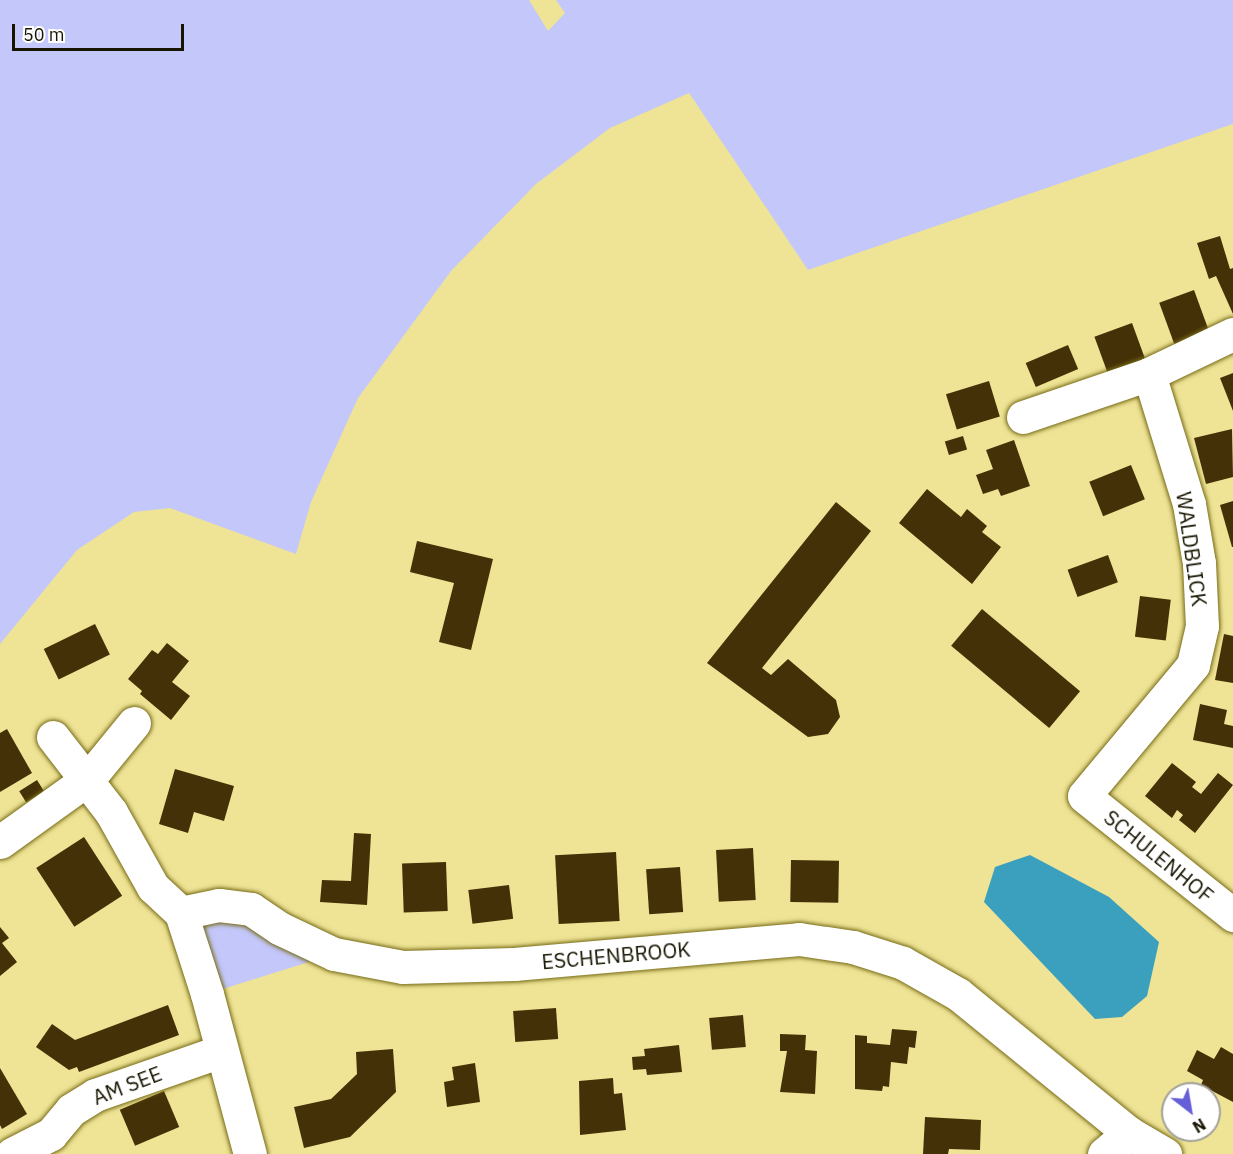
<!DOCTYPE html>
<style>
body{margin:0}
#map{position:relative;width:1233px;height:1154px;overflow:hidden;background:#efe495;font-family:"IBM Plex Sans",sans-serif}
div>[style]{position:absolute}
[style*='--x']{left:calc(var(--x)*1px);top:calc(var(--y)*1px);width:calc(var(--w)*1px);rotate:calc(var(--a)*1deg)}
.green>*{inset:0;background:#c3c7fa}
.water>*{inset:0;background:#3aa0be}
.building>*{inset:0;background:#443107;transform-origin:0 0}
.roads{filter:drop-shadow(0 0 2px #766b17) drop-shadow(0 0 2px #766b17)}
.minor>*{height:33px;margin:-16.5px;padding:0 16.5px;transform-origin:16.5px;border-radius:16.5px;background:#fff}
span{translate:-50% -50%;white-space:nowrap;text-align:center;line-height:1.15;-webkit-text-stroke:6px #fff;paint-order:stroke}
.street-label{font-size:21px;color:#171400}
.north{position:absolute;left:1161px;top:1082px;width:60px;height:60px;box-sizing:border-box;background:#fff;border:2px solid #a2a199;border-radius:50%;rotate:149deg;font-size:16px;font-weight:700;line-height:24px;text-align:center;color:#171400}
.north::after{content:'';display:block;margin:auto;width:21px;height:27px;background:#655ed7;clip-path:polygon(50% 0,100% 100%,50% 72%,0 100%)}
.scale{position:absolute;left:12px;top:24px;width:172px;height:27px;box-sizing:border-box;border:3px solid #171400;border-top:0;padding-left:8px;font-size:18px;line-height:21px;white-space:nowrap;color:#171400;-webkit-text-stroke:4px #fff;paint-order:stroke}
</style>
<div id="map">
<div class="green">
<i style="clip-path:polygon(0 0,529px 0,548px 31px,565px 13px,556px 0,1233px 0,1233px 124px,808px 270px,689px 93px,610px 128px,536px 184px,451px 271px,358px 398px,311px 502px,296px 554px,170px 508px,134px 512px,77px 550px,0 644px)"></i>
<i style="clip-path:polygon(219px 905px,334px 954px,207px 994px,181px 913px)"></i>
</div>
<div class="water">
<i style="clip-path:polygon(1030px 855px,1109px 897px,1159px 942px,1147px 996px,1122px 1017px,1095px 1019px,984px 902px,995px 867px)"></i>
</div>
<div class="building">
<i style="clip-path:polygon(1220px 236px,1230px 269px,1233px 268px,1233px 314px,1216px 276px,1209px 279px,1197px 243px)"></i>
<i style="left:1194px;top:290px;width:44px;height:37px;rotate:70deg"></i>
<i style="left:1132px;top:323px;width:44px;height:40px;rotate:70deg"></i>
<i style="left:1068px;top:345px;width:26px;height:46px;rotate:67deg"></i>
<i style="clip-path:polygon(1233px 373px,1233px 411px,1220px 378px)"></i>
<i style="left:989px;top:381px;width:37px;height:45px;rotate:73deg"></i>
<i style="clip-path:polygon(1232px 429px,1233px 477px,1206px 484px,1194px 438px)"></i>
<i style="left:963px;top:436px;width:14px;height:19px;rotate:73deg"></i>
<i style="clip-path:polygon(1014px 440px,1030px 486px,1001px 496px,998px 489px,983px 494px,976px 475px,993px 469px,986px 450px)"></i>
<i style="left:1131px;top:465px;width:37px;height:45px;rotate:68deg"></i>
<i style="clip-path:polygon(927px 489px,961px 517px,967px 509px,987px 526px,982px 532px,1001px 547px,972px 584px,899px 523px)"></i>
<i style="clip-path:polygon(1233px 501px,1233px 547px,1232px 547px,1220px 505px)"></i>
<i style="clip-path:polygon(836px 502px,871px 531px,762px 668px,771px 675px,788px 659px,836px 700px,840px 717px,828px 734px,808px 737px,707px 663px)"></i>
<i style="clip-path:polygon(417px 541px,493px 559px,471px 650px,439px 642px,454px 583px,410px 572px)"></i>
<i style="left:1108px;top:555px;width:29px;height:43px;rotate:70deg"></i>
<i style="left:1140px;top:596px;width:31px;height:41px;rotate:7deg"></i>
<i style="left:982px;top:609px;width:128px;height:48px;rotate:40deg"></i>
<i style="left:95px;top:624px;width:34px;height:57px;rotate:64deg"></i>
<i style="clip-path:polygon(1224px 634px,1233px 636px,1233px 683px,1215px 680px)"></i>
<i style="clip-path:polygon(167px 643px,189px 661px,172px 682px,190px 696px,171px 720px,140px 694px,142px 691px,128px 679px,152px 650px,158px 654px)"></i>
<i style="clip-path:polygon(1200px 704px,1227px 710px,1224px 724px,1233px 726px,1233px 748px,1193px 740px)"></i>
<i style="clip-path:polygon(7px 729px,32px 773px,0 792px,0 733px)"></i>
<i style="clip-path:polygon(1172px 763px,1196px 782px,1192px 787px,1201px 794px,1218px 773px,1233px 785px,1195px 833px,1179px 820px,1183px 815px,1177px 810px,1172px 818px,1145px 796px)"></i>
<i style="clip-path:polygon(175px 769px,234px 786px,224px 821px,194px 812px,188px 833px,159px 824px)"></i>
<i style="left:37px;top:780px;width:13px;height:21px;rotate:58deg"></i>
<i style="clip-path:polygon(354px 833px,371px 834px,367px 905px,320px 902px,322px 880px,351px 881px)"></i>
<i style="left:84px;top:837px;width:70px;height:57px;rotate:57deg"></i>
<i style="left:753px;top:848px;width:52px;height:37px;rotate:87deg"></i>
<i style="left:616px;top:852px;width:69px;height:61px;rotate:87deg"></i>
<i style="left:791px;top:860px;width:48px;height:42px;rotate:1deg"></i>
<i style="left:446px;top:862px;width:49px;height:44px;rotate:88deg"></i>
<i style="left:680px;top:867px;width:45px;height:34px;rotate:86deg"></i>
<i style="left:509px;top:885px;width:34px;height:41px;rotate:83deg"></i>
<i style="clip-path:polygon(0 927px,9px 938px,2px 943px,17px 962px,0 976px)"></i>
<i style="clip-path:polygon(168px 1005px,179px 1035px,79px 1072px,77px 1067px,69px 1070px,36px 1047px,52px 1024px,75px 1040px)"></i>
<i style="left:556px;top:1008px;width:31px;height:43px;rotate:86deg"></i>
<i style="left:743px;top:1015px;width:32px;height:34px;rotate:85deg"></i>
<i style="clip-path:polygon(892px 1029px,917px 1031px,915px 1048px,909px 1047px,907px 1064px,891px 1062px,889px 1087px,883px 1086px,882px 1091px,855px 1089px,855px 1035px,867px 1036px,867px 1043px,890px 1045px)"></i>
<i style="clip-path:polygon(780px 1034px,806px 1035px,805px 1050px,817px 1051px,815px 1094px,780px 1092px,787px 1051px,780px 1051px)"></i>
<i style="clip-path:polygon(679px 1045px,682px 1072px,647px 1075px,646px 1069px,633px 1070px,632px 1057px,645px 1056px,644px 1049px)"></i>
<i style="clip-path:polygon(1221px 1047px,1233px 1054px,1233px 1102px,1201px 1085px,1203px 1080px,1187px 1071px,1197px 1050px,1214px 1059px)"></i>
<i style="clip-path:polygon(393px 1049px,396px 1092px,350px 1137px,304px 1148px,294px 1107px,331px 1099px,357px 1074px,356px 1052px)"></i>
<i style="clip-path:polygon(475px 1063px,480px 1102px,447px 1107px,444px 1082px,454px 1080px,452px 1067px)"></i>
<i style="clip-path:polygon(0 1068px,27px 1114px,2px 1129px,0 1125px)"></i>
<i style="clip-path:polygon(613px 1078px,614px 1094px,622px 1093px,626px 1130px,580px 1135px,579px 1081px)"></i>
<i style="left:164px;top:1091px;width:39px;height:48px;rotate:67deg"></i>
<i style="clip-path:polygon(925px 1117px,981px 1120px,980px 1150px,949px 1149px,948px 1154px,923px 1154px)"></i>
</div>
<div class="roads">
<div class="minor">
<i style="--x:1149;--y:374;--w:136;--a:72.9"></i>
<i style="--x:1189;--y:504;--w:60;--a:80.4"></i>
<i style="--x:1199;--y:563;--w:63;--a:87.3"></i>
<i style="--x:1202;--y:626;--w:40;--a:103"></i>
<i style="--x:1193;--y:665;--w:170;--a:129.8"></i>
<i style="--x:1084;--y:796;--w:191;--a:38.6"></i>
<i style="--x:1023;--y:417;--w:133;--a:-18.8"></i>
<i style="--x:1149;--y:374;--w:93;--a:-25.5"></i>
<i style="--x:53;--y:737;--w:95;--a:52.3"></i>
<i style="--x:111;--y:812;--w:86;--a:60.8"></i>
<i style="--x:153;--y:887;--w:38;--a:43"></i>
<i style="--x:181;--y:913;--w:85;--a:72.2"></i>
<i style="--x:207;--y:994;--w:166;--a:75"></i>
<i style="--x:0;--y:842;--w:110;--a:-35.7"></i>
<i style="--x:89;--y:778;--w:71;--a:-50.7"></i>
<i style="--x:181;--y:913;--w:39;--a:-12"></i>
<i style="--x:219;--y:905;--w:32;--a:7"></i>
<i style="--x:251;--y:909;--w:34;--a:34"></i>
<i style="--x:279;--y:928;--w:61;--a:25.3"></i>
<i style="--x:334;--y:954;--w:70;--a:10.7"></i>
<i style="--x:403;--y:967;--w:111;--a:-1.5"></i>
<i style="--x:514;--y:964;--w:286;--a:-5"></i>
<i style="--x:799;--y:939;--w:55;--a:8.4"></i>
<i style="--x:853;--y:947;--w:52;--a:17.7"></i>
<i style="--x:903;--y:963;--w:63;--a:29.4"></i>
<i style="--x:958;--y:994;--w:220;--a:39.1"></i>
<i style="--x:1129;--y:1133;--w:42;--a:30.3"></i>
<i style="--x:12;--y:1154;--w:44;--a:-27.1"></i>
<i style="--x:51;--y:1134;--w:31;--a:-50"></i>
<i style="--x:71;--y:1110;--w:28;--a:-32"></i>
<i style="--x:95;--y:1095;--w:133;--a:-19.2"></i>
<i style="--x:1104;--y:1154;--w:33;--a:-40"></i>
</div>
</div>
<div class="street-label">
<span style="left:1192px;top:549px;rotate:82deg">WALDBLICK</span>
<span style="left:1159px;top:856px;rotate:39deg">SCHULENHOF</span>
<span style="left:616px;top:955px;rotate:-5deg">ESCHENBROOK</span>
<span style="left:127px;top:1085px;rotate:-21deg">AM SEE</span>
</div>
<div class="north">N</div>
<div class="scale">50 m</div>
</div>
